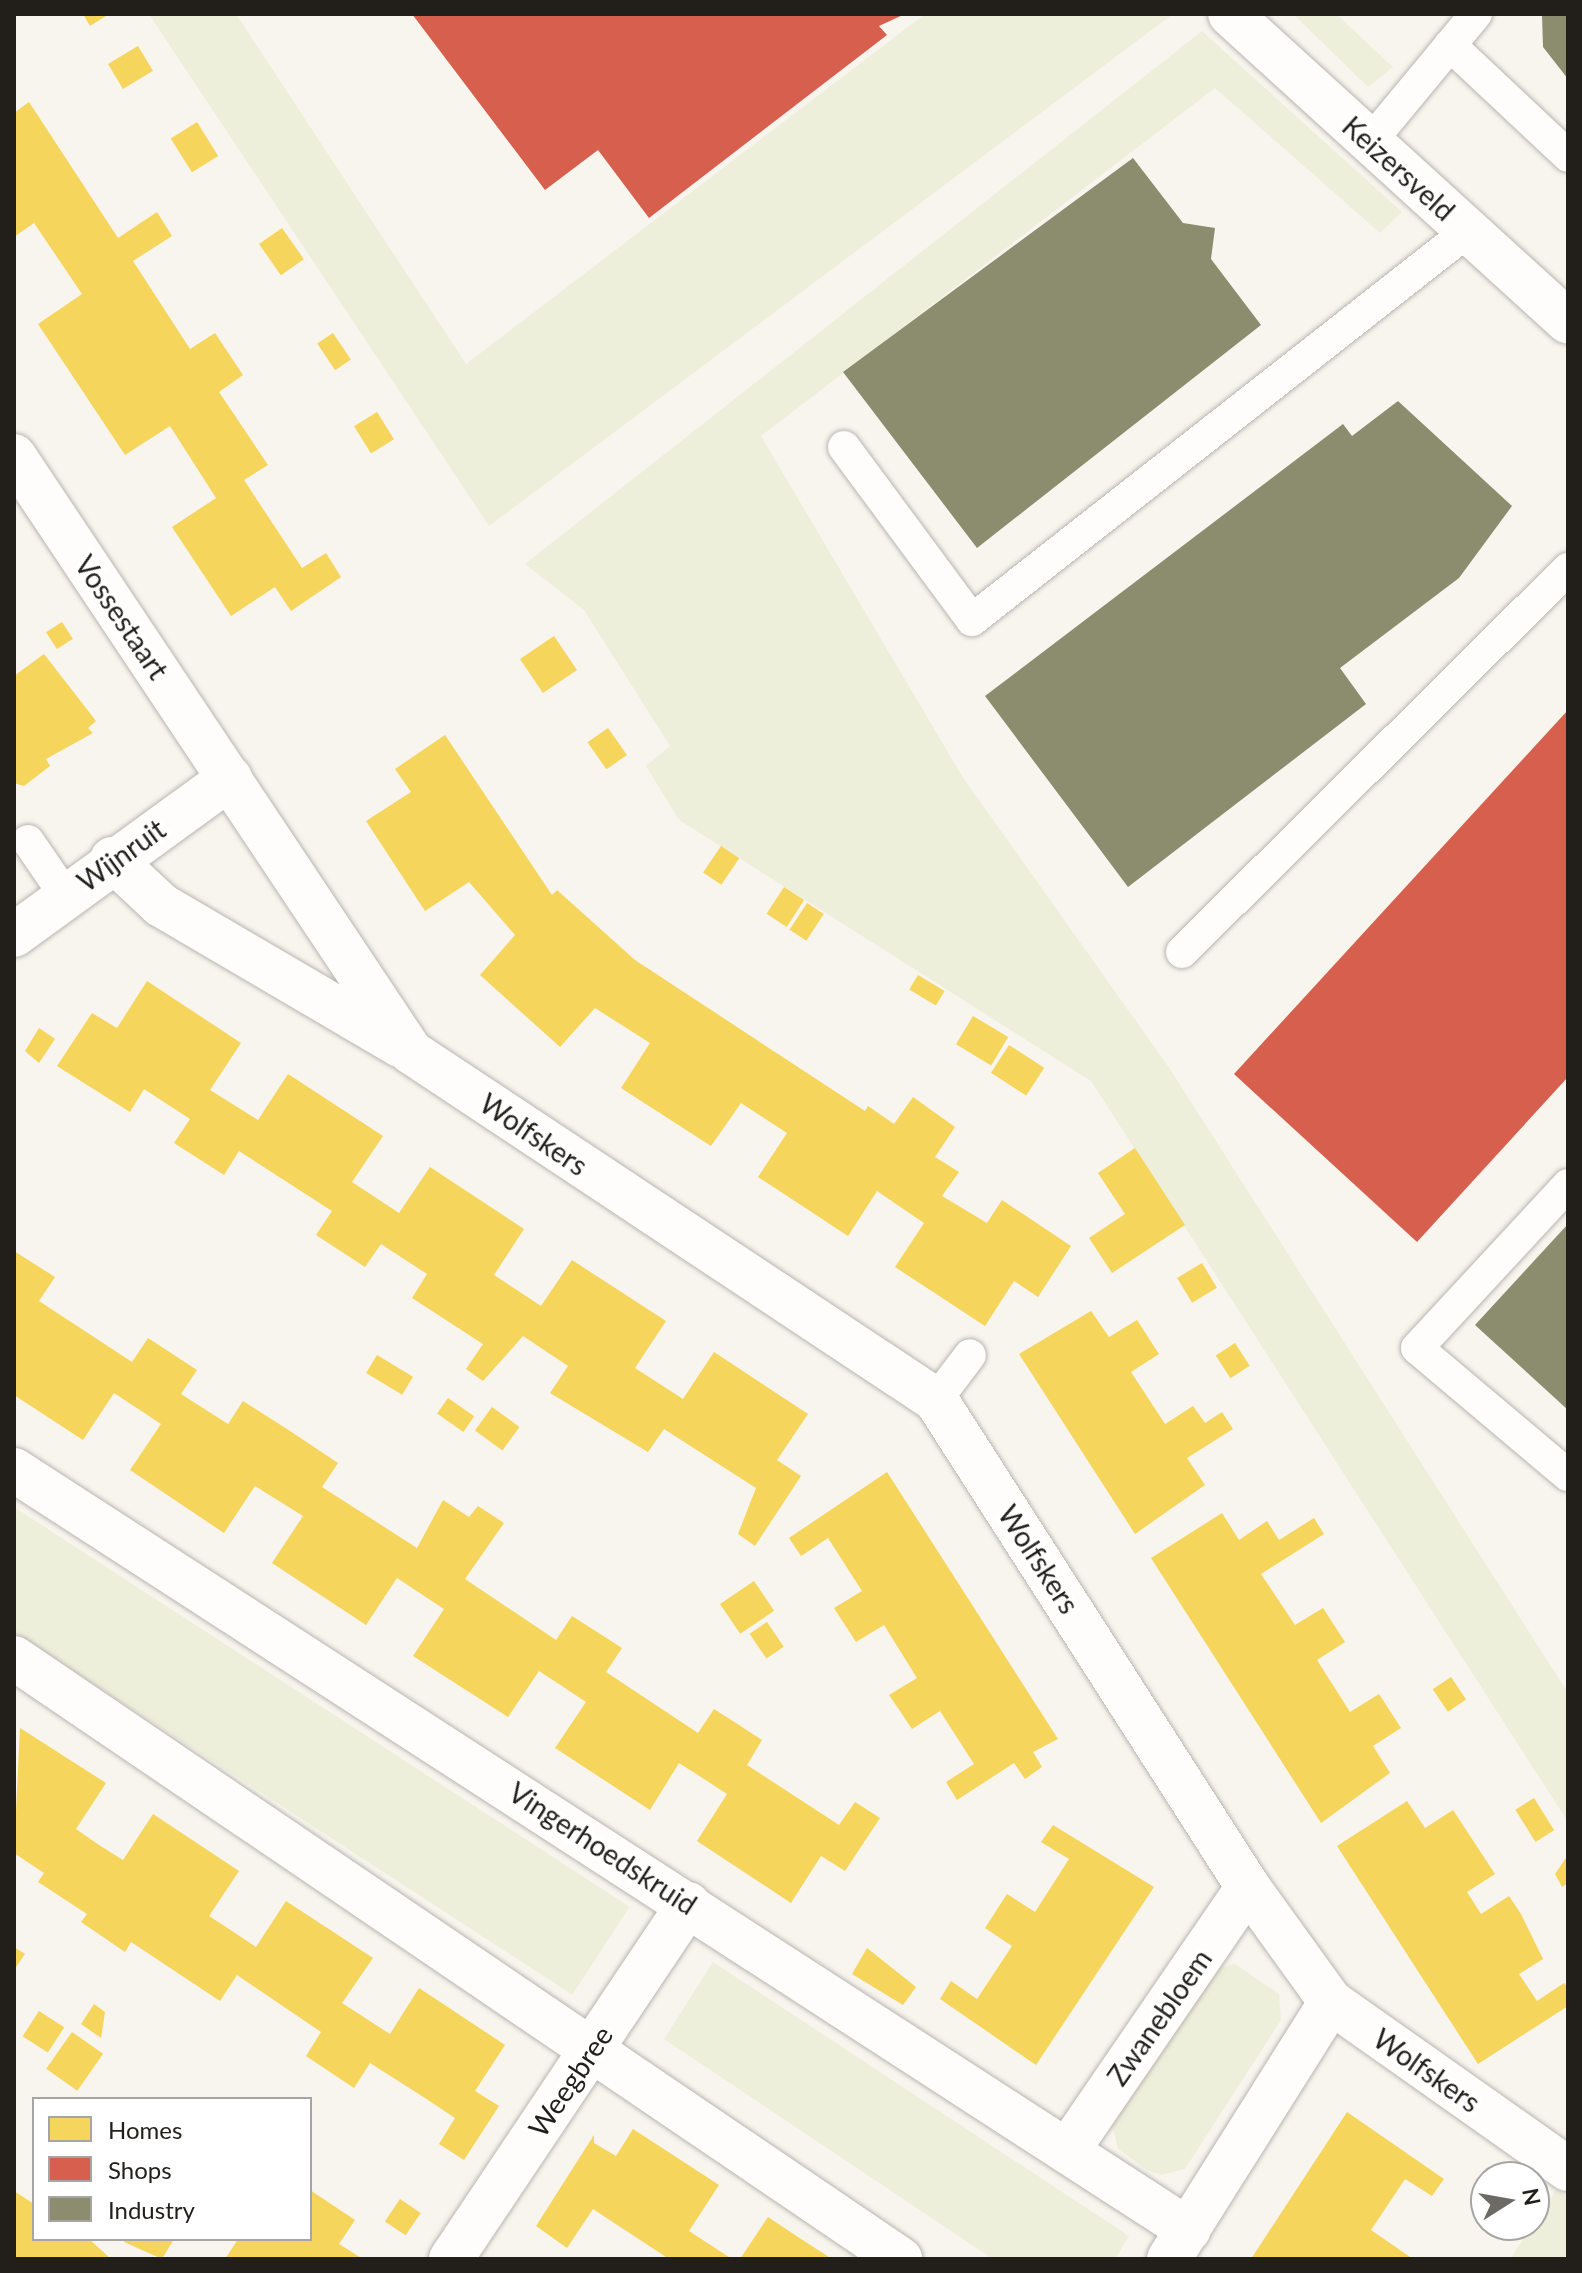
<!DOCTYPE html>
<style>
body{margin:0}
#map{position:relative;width:1582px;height:2273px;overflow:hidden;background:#f8f4ee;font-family:Lato,sans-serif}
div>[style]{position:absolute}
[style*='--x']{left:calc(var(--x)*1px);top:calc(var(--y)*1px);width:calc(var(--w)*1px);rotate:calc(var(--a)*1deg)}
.green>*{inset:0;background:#eeefdb;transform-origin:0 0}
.homes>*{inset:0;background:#f6d55c;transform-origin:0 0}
.shops>*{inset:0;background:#d6604d}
.industry>*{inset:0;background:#8c8c6e}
.roads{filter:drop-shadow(0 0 2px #b9b5b0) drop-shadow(0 0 2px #b9b5b0)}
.lane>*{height:32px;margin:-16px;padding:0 16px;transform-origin:16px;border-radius:16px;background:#fefdfc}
.street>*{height:44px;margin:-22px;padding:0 22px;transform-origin:22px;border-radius:22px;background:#fefdfc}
span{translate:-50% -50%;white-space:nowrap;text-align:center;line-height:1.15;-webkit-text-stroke:8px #fff;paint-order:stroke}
.street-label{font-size:28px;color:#221f1b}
.frame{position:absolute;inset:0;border:16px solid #221f1b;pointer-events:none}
.legend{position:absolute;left:32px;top:2097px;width:280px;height:144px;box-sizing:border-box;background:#fff;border:2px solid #a7a5a4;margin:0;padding:10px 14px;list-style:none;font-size:24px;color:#221f1b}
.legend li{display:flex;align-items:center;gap:16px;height:40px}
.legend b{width:40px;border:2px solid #a7a5a4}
.north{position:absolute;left:1470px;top:2161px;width:80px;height:80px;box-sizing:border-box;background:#fff;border:2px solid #a7a5a4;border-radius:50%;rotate:79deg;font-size:22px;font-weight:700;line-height:32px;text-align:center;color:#221f1b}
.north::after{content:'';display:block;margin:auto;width:28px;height:36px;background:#6d6a65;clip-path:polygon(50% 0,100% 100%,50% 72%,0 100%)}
</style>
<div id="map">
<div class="green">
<i style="clip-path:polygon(149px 14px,236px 14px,466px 364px,925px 14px,1173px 14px,489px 526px)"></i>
<i style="clip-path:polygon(1293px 14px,1336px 14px,1393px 67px,1368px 87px)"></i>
<i style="clip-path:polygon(1202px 31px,1402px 212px,1380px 233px,1215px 88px,761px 436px,962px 776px,1170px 1069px,1568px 1693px,1568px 1822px,1091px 1081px,679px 820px,646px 766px,670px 746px,584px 610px,525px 564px)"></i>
<i style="left:14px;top:1507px;width:734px;height:105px;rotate:33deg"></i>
<i style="clip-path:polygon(713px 1962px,1129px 2236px,1115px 2259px,993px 2259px,664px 2039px)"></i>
<i style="clip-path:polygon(1235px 1964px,1279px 1994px,1281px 2020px,1185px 2169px,1161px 2175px,1147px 2170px,1118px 2149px,1112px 2125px,1211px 1971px)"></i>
<i style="clip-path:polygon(1556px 2190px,1568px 2197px,1568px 2259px,1510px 2259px)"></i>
</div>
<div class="homes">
<i style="clip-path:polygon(83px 14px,109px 14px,90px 26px)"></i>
<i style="left:138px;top:46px;width:29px;height:35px;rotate:59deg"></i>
<i style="clip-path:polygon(29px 102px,118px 238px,157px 212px,172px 236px,133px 261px,190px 349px,215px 333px,243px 375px,219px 392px,268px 465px,244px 480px,302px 568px,326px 553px,341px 577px,291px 611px,275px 587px,231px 616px,172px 527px,216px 498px,170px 426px,125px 455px,38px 324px,82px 294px,34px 223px,14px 237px,14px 113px)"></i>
<i style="left:197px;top:122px;width:40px;height:31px;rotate:58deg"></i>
<i style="left:282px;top:228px;width:38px;height:28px;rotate:55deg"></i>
<i style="left:333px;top:333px;width:32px;height:19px;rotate:56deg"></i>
<i style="left:377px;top:412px;width:32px;height:27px;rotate:58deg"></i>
<i style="left:62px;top:622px;width:20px;height:19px;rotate:57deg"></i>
<i style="left:554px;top:636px;width:41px;height:41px;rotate:56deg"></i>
<i style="clip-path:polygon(44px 654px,96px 721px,88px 728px,93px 733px,46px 759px,50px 766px,24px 786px,14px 783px,14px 676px)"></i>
<i style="left:608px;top:728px;width:33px;height:25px;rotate:55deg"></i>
<i style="clip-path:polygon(445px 735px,552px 895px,557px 890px,635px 960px,865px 1111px,868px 1106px,894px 1124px,913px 1097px,955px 1127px,935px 1157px,959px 1172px,942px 1196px,987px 1223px,1002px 1200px,1071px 1246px,1038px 1297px,1014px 1281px,985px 1326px,895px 1267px,924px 1223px,877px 1191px,848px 1236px,758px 1177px,787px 1133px,741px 1103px,711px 1146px,621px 1088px,650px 1043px,595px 1008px,560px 1047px,480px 975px,515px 935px,469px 882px,425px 911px,366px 821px,411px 792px,395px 769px)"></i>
<i style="left:721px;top:846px;width:22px;height:32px;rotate:34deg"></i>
<i style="left:784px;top:887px;width:24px;height:32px;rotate:33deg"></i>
<i style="left:807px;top:903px;width:20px;height:32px;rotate:33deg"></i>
<i style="left:918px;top:975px;width:31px;height:17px;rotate:31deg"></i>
<i style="clip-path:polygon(147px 981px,241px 1043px,210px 1090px,258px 1120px,288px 1074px,383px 1136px,352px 1182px,399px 1213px,430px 1167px,524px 1229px,494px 1275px,541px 1306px,572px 1260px,666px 1321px,635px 1368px,683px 1399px,714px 1352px,808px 1414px,777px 1460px,801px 1476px,755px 1546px,738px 1534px,756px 1488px,664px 1429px,648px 1452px,550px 1393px,568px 1366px,523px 1336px,483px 1381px,466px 1369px,483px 1344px,412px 1298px,427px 1274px,381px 1244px,365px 1267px,316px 1235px,332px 1211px,239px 1151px,224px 1175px,174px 1143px,190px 1119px,144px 1089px,130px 1112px,57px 1066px,92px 1013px,117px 1028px)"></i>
<i style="left:973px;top:1016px;width:41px;height:33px;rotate:31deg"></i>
<i style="clip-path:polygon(39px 1028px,55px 1039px,39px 1063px,25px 1051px)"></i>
<i style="left:1009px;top:1045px;width:42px;height:33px;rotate:33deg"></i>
<i style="clip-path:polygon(1135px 1148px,1185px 1225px,1112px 1273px,1089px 1238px,1125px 1214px,1098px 1173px)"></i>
<i style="clip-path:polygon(14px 1251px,55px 1277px,39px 1301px,132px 1362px,148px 1338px,197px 1370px,181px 1394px,228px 1424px,243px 1401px,290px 1431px,338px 1463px,322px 1487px,417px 1548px,443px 1500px,469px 1517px,478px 1506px,504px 1523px,465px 1579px,556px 1640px,572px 1616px,622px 1648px,606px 1672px,698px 1733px,714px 1709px,739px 1725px,762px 1740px,747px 1765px,839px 1825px,855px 1802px,880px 1818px,845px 1871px,821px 1856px,791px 1903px,697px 1841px,727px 1794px,704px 1779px,679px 1763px,650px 1810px,555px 1748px,586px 1702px,562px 1686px,539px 1671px,508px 1717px,413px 1656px,444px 1609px,397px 1578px,366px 1625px,272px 1563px,303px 1516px,255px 1486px,224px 1533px,130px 1470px,161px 1424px,114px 1393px,83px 1440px,14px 1395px)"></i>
<i style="left:1202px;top:1263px;width:29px;height:29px;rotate:59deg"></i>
<i style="clip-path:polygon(1091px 1311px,1109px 1337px,1137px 1320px,1159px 1354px,1131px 1372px,1165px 1424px,1193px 1406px,1205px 1423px,1222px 1412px,1233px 1429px,1187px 1458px,1205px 1485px,1135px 1534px,1019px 1354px)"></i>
<i style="left:1235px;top:1343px;width:27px;height:23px;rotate:57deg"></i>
<i style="left:377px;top:1355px;width:42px;height:21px;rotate:31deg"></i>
<i style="left:448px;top:1398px;width:32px;height:19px;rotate:35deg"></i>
<i style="left:492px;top:1407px;width:34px;height:29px;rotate:36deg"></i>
<i style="clip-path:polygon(887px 1472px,1058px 1739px,1033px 1752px,1042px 1767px,1025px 1779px,1014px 1763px,957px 1800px,946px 1782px,974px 1764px,940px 1711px,912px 1729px,900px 1711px,889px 1695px,917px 1678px,884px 1625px,856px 1642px,834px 1608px,862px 1591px,828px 1538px,801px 1556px,789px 1538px)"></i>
<i style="clip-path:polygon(1222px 1513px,1239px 1540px,1267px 1521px,1279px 1540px,1314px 1518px,1324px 1534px,1261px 1574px,1295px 1625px,1323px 1608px,1345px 1642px,1317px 1660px,1350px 1712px,1379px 1694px,1401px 1728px,1373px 1746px,1390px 1773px,1321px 1823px,1151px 1558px)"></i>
<i style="left:754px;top:1581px;width:36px;height:41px;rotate:56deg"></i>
<i style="left:767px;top:1622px;width:30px;height:21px;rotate:56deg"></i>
<i style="left:1451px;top:1677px;width:27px;height:22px;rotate:56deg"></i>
<i style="clip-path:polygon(20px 1728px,106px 1783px,76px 1829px,99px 1845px,123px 1860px,153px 1814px,239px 1871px,209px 1916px,232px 1931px,256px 1947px,286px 1901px,373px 1958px,342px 2003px,390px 2034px,419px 1988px,505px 2045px,475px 2091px,499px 2106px,464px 2160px,439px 2144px,455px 2118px,425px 2098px,370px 2063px,354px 2088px,306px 2056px,321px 2032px,237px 1975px,220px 2001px,131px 1942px,125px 1952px,81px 1922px,87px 1914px,38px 1882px,44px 1873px,14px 1853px)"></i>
<i style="left:1534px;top:1798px;width:38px;height:22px;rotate:58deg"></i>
<i style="clip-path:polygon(1407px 1801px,1425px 1828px,1453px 1810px,1495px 1874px,1467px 1892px,1481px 1914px,1509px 1896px,1521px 1914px,1543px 1959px,1519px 1974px,1537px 2001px,1564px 1983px,1568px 1988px,1568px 2006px,1478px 2064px,1337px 1846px)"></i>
<i style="clip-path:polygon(1053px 1825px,1154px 1887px,1036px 2065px,940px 1999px,951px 1981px,977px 1999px,1012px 1946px,985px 1928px,1007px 1894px,1035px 1912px,1069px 1859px,1041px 1842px)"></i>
<i style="clip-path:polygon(1568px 1855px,1568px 1883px,1562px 1887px,1555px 1874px)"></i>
<i style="clip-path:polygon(14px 1947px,25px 1954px,14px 1970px)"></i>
<i style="clip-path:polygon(867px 1948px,916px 1987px,903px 2005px,852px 1974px)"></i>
<i style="clip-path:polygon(94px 2004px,105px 2012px,101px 2038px,81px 2024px)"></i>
<i style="left:39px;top:2011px;width:30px;height:30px;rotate:33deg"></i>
<i style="left:72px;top:2032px;width:38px;height:45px;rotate:35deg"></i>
<i style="clip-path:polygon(1347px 2112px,1444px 2179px,1432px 2196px,1405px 2179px,1371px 2230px,1413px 2259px,1251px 2259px)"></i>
<i style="clip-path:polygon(633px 2129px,719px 2185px,689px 2231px,732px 2259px,669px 2259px,593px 2209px,567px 2248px,536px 2226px,594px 2135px,594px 2143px,616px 2156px)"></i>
<i style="clip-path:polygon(310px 2190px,355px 2220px,339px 2244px,363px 2259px,225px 2259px,238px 2239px,310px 2239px)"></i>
<i style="clip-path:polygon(14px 2191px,34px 2204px,34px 2239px,89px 2239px,111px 2259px,14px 2259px)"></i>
<i style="left:400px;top:2199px;width:25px;height:27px;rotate:34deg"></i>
<i style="clip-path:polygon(768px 2217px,798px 2237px,832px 2259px,740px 2259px)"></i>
<i style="clip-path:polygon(174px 2239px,162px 2259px,124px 2242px,126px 2239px)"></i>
</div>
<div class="shops">
<i style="clip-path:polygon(412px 14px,905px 14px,879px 26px,887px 35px,649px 218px,598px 150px,545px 190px)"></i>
<i style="clip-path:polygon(1568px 710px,1568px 1077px,1417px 1242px,1234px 1074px)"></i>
</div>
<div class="industry">
<i style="clip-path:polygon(1542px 14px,1568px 14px,1568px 79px,1543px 47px)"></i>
<i style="clip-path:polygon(1133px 158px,1183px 223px,1215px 228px,1211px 259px,1261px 325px,977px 548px,843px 372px)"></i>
<i style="clip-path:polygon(1398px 401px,1512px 506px,1459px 578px,1340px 668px,1366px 704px,1128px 887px,985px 696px,1343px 424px,1352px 436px)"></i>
<i style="clip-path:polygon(1568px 1224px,1568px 1410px,1475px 1325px)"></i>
</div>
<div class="roads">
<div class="lane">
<i style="--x:1450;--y:45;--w:162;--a:43.2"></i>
<i style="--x:1370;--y:142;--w:166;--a:-50.4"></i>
<i style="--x:844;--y:447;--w:215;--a:53.5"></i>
<i style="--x:972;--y:620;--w:630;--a:-38.11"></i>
<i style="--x:28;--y:841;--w:65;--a:55.6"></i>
<i style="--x:1182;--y:952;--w:544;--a:-44.78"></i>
<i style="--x:1568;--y:1185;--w:222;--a:132.8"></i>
<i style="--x:1417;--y:1348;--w:197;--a:40.1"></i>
<i style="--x:936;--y:1400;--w:56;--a:-52.9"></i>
</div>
<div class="street">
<i style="--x:1230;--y:14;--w:457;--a:42.3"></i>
<i style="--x:14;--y:456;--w:716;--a:56.33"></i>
<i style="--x:411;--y:1052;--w:630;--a:33.54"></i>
<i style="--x:936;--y:1400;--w:578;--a:57.35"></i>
<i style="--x:1248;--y:1887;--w:142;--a:54.2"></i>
<i style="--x:1331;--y:2002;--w:290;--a:35.2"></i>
<i style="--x:112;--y:859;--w:67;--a:43.2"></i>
<i style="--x:161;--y:905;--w:278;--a:30.4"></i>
<i style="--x:14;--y:935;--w:267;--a:-36"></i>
<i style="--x:14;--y:1470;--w:1399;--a:32.9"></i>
<i style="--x:14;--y:1658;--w:1071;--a:34.15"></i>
<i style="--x:1070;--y:2147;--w:315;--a:-55.6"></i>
<i style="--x:451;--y:2259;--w:427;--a:-56.2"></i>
<i style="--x:1169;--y:2259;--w:304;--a:-57.8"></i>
</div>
</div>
<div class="street-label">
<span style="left:1399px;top:168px;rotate:42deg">Keizersveld</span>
<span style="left:122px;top:617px;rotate:56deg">Vossestaart</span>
<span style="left:121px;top:855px;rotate:-36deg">Wijnruit</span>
<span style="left:534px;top:1134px;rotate:34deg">Wolfskers</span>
<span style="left:1039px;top:1559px;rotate:57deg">Wolfskers</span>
<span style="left:603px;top:1848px;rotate:33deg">Vingerhoedskruid</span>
<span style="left:1159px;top:2017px;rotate:-55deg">Zwanebloem</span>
<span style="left:1427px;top:2070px;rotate:35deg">Wolfskers</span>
<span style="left:570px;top:2081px;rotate:-56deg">Weegbree</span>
</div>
<div class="frame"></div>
<ul class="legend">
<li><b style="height:22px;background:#f6d55c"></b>Homes</li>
<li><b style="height:22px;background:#d6604d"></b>Shops</li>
<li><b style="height:22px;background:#8c8c6e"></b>Industry</li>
</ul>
<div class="north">N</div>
</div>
